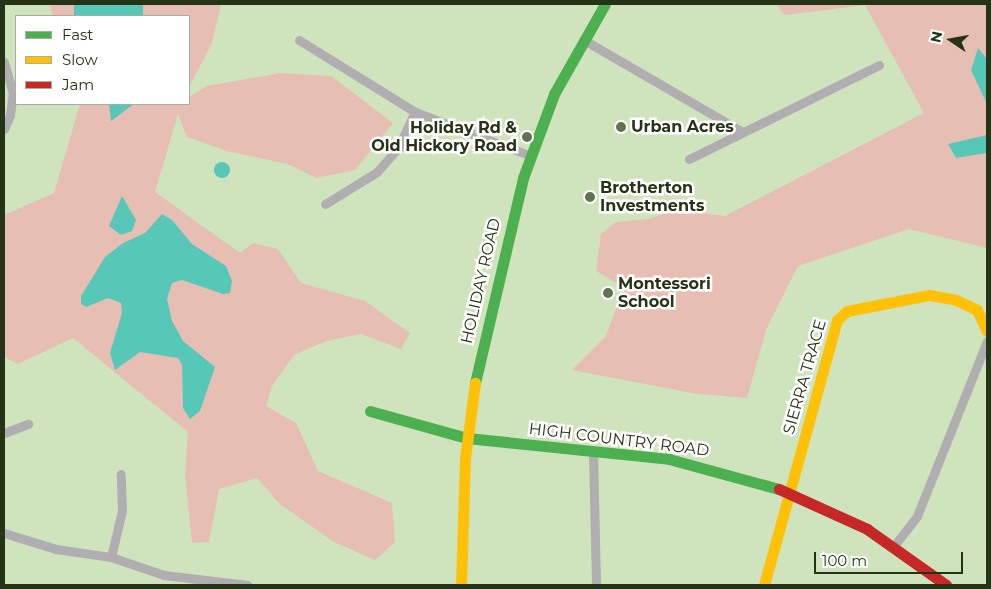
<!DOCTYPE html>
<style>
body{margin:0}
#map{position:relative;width:991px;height:589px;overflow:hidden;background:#cfe3bc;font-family:Montserrat,sans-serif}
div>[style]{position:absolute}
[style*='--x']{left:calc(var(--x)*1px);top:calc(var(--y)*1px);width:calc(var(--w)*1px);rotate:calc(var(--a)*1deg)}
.green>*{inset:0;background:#e7beb4}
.water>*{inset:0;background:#57c8b7;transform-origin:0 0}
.round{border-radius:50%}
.street>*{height:9px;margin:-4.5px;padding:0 4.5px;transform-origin:4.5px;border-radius:4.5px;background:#b0aeb1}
.fast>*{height:11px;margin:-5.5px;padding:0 5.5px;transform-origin:5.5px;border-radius:5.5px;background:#4caf50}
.slow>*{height:11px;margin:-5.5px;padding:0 5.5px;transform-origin:5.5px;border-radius:5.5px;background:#ffc107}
.jam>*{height:11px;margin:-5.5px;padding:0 5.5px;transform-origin:5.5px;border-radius:5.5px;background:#c62828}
.dots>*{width:14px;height:14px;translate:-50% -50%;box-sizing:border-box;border:2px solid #fff;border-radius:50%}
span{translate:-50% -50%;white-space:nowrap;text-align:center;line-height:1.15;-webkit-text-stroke:5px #fff;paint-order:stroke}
.poi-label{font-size:16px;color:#263317;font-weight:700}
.left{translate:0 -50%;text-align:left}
.right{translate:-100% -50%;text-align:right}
.street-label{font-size:16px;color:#263317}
.frame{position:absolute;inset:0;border:5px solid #263317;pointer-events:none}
.legend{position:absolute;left:15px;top:15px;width:175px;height:90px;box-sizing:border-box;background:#fff;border:1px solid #a8ada2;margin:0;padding:6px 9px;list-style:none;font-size:15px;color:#263317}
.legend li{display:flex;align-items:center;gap:10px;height:25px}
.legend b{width:25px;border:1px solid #a8ada2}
.north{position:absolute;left:926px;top:15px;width:50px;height:50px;-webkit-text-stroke:4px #fff;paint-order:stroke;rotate:282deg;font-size:14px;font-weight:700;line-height:20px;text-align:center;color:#263317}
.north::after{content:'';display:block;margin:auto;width:18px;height:22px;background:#263317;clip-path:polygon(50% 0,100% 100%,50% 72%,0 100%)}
.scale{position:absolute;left:814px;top:552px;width:149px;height:22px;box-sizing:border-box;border:2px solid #263317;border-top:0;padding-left:6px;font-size:15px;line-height:18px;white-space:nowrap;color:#263317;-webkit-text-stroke:4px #fff;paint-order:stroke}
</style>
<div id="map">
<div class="green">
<i style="clip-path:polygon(49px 4px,221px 4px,212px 43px,189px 87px,189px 16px,53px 16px)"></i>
<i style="clip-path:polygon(776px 4px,987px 4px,987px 248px,909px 229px,798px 266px,766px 330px,747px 398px,692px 393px,572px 370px,606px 336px,624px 287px,596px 271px,601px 234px,616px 222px,648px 219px,676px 210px,725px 216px,924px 113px,865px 5px,785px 15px)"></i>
<i style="clip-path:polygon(280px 73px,331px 76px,393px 123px,355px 170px,317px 178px,287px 164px,227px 151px,187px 137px,178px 114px,155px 192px,240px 253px,253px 243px,278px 249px,301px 283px,365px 301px,410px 333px,401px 349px,361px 334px,326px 341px,294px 355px,272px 386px,266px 406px,296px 423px,318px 471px,392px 503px,395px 542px,375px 560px,334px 542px,280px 504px,257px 478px,219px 489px,209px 542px,192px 543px,185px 474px,188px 432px,73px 338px,18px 364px,4px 357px,4px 215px,54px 193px,80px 104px,189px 104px,189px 97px,207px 86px)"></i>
</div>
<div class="water">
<i style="left:74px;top:4px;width:69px;height:12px"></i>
<i style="clip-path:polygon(978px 48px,987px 59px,987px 104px,971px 70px)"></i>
<i style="clip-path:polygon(109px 104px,134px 104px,111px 121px)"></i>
<i style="clip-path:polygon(987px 135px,987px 153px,956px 158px,948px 144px)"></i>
<i class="round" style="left:214px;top:162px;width:16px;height:16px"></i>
<i style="clip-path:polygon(122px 196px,136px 220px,132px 231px,121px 235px,109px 226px)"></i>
<i style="clip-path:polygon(162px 214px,172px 220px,192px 244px,226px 266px,232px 281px,230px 293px,223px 294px,182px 280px,172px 283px,167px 299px,172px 321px,183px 341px,215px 367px,200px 411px,190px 419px,183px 408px,182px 365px,178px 358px,140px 352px,115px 370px,110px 353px,122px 313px,121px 303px,108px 298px,86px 307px,81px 304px,81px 296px,105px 257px,123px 243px,145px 233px)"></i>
</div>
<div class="street">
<i style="--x:299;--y:40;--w:137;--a:31.8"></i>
<i style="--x:415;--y:112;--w:122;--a:20.7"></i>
<i style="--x:584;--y:40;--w:184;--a:30.1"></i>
<i style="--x:4;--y:62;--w:32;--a:74"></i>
<i style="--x:13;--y:93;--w:22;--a:98"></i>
<i style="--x:10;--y:115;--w:15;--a:113"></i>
<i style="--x:689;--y:159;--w:212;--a:-26.3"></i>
<i style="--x:325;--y:204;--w:61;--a:-31.6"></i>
<i style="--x:377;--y:172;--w:32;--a:-49"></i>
<i style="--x:398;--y:148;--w:40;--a:-65"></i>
<i style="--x:4;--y:433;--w:26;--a:-21"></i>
<i style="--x:593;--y:451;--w:134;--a:88.7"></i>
<i style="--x:4;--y:533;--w:54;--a:17.1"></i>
<i style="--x:56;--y:549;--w:56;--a:8.3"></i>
<i style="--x:111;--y:557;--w:56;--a:18.8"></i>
<i style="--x:164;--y:575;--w:84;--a:6.9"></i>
<i style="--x:893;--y:547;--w:39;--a:-52"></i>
<i style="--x:917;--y:516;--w:188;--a:-68.2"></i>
<i style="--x:111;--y:557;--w:47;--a:-76.6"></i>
<i style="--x:122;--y:511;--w:37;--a:-92"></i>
</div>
<div class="fast">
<i style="--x:475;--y:383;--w:211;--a:-76.8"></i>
<i style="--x:523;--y:178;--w:90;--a:-69.7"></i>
<i style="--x:554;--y:94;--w:103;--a:-60.5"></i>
<i style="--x:370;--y:411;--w:101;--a:15.6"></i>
<i style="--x:467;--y:438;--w:203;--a:5.9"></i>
<i style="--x:669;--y:459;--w:114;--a:15.3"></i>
</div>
<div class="slow">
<i style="--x:461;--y:585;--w:127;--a:-88.2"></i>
<i style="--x:465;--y:458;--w:76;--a:-82.4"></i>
<i style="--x:764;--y:585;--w:275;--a:-74.6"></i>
<i style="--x:837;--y:320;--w:13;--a:-42"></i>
<i style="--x:847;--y:311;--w:84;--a:-11"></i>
<i style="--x:929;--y:295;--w:27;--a:10"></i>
<i style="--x:956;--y:300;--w:23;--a:25"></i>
<i style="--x:977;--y:310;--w:23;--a:65"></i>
</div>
<div class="jam">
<i style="--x:779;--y:489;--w:97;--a:24.4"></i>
<i style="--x:867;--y:529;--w:97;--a:35.3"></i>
</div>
<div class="dots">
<i style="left:621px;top:127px;background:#617151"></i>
<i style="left:527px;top:137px;background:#617151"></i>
<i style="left:590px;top:197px;background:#617151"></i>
<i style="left:608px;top:293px;background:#617151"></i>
</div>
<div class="poi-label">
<span class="left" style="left:631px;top:127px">Urban Acres</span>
<span class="right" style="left:517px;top:137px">Holiday Rd &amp;<br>Old Hickory Road</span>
<span class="left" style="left:600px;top:197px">Brotherton<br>Investments</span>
<span class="left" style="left:618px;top:293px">Montessori<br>School</span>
</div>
<div class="street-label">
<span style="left:481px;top:281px;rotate:-77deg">HOLIDAY ROAD</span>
<span style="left:805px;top:377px;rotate:-74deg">SIERRA TRACE</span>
<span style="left:619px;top:440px;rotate:7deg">HIGH COUNTRY ROAD</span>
</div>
<div class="frame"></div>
<ul class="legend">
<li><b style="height:6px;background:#4caf50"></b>Fast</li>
<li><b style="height:6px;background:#ffc107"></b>Slow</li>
<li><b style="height:6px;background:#c62828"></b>Jam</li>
</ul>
<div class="north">N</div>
<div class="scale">100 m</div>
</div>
